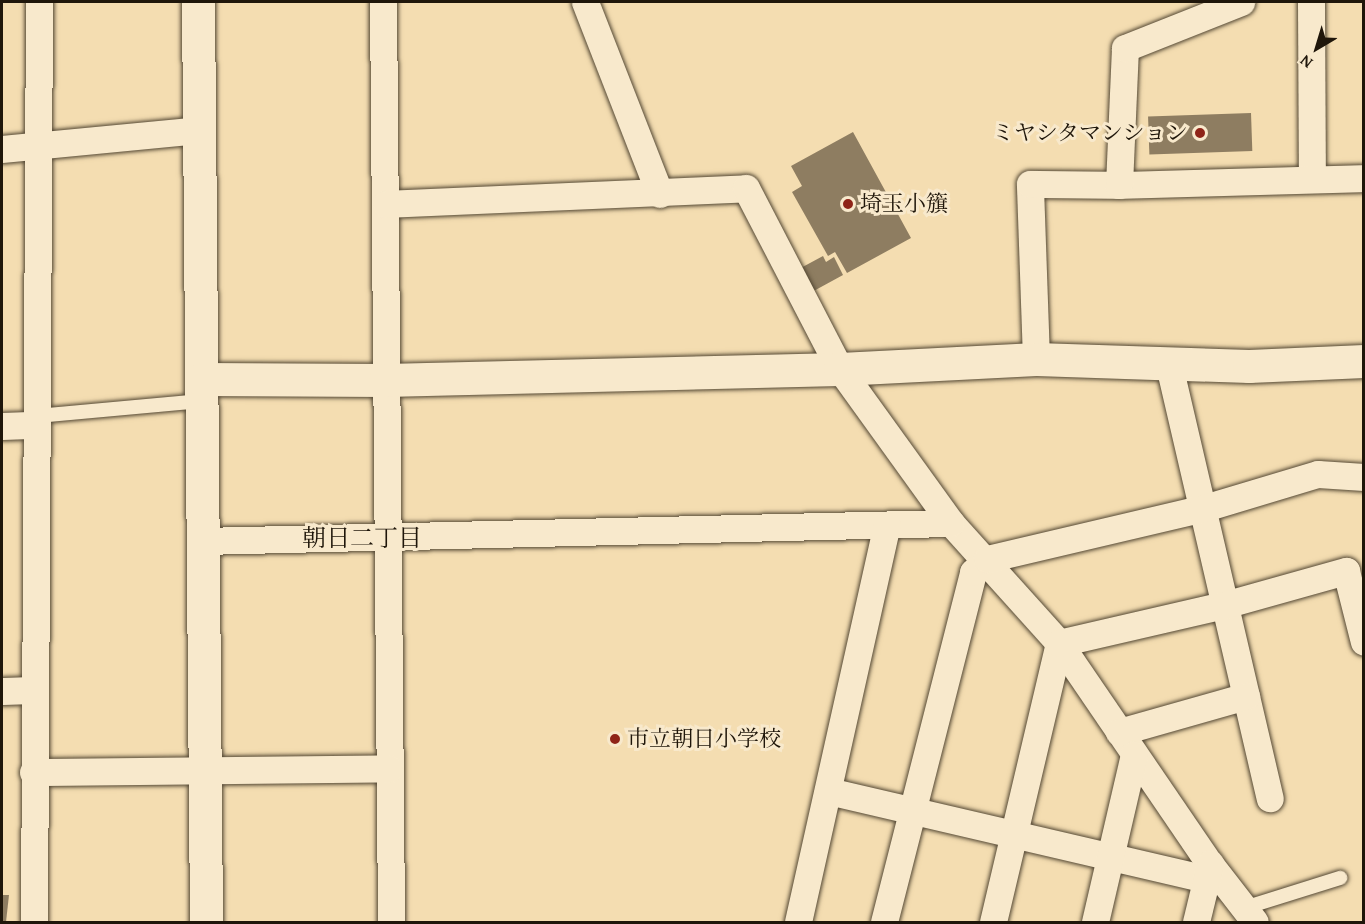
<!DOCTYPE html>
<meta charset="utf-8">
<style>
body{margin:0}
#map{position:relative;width:1365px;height:924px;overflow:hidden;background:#f4ddb1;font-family:"Gentium Book Plus","Noto Serif JP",serif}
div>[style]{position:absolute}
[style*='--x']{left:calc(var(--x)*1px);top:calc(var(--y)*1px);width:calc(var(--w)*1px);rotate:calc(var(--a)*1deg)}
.building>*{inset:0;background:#8e7d61;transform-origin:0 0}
.roads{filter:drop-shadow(0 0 2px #544834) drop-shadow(0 0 2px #544834)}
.lane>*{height:14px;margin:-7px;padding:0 7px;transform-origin:7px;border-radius:7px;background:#f8e9cc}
.street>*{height:27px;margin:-13.5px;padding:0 13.5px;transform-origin:13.5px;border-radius:13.5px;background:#f8e9cc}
.secondary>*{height:33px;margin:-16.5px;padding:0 16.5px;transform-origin:16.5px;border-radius:16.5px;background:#f8e9cc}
.dots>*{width:16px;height:16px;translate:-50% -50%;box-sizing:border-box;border:3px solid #f8e9cc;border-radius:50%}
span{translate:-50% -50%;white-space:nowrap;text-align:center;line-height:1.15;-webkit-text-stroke:6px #f8e9cc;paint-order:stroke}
.poi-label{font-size:22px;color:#1f160a}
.right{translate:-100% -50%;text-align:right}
.left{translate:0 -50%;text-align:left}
.neighbourhood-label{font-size:24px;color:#1f160a}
.frame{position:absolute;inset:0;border:3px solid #1f160a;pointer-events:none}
.north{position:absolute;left:1287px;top:18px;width:60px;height:60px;-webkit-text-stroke:4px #f8e9cc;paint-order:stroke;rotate:218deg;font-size:16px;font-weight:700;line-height:24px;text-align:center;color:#1f160a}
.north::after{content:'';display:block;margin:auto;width:21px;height:27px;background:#1f160a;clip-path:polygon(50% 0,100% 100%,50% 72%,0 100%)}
</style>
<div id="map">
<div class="building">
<i style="left:1251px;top:113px;width:38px;height:103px;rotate:88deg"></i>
<i style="clip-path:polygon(853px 132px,911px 238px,847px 273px,835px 252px,828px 256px,792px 192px,802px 186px,791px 166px)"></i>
<i style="clip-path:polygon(823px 256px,826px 262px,834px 257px,843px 275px,810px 293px,797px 270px)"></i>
<i style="clip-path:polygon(2px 895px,9px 895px,6px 922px,2px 922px)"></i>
</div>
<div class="roads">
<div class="lane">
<i style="--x:37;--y:416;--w:165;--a:-5.2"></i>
<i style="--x:1244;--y:908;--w:101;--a:-17.4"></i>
</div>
<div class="street">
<i style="--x:383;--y:2;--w:920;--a:89.5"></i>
<i style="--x:585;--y:2;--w:206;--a:68.7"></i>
<i style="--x:1311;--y:2;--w:177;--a:89.7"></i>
<i style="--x:2;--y:149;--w:197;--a:-5.5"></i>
<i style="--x:1119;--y:185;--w:245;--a:-1.6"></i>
<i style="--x:386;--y:204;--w:360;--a:-2.5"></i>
<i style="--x:746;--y:188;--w:204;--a:62.6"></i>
<i style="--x:840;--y:369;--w:190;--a:54.2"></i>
<i style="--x:951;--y:523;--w:161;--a:48"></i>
<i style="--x:1059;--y:643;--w:268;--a:55.7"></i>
<i style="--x:1210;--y:864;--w:73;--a:52.2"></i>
<i style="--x:1036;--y:359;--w:175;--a:-92"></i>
<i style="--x:1030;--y:184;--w:89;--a:0.6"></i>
<i style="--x:1119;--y:185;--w:137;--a:-87.5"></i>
<i style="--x:1125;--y:48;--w:125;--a:-21.6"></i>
<i style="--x:1168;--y:361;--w:449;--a:76.9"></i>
<i style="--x:2;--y:426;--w:34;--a:-2"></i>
<i style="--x:202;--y:541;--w:749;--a:-1.38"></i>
<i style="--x:2;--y:691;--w:31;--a:-2"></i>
<i style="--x:1119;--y:732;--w:132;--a:-15.8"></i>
<i style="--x:33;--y:772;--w:356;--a:-0.6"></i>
<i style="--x:828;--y:791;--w:388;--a:13.1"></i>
<i style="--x:34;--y:922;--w:920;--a:-89.69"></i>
<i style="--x:798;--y:922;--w:407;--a:-77.4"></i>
<i style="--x:884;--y:922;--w:361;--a:-75.7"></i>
<i style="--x:973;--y:572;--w:19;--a:-43"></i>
<i style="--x:987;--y:559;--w:220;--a:-13.2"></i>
<i style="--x:1201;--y:509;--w:122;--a:-16.7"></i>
<i style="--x:1318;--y:474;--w:46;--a:3.7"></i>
<i style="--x:993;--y:922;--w:287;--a:-76.7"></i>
<i style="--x:1059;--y:643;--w:169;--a:-13"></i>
<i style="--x:1224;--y:605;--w:127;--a:-15.6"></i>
<i style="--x:1346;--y:571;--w:73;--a:75.8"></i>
<i style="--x:1095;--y:922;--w:172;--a:-76.9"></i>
<i style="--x:1196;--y:922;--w:60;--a:-76.4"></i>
</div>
<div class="secondary">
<i style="--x:198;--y:2;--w:920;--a:89.5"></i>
<i style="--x:201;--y:379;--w:184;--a:0.3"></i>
<i style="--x:385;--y:380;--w:455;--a:-1.4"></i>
<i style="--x:840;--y:369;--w:196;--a:-2.9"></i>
<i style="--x:1036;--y:359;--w:213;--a:1.9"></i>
<i style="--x:1249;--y:366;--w:115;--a:-2.5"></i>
</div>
</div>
<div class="dots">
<i style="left:1200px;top:133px;background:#8f2418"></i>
<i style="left:848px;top:204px;background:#8f2418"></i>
<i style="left:615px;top:739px;background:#8f2418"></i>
</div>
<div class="poi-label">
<span class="right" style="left:1188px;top:133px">ミヤシタマンション</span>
<span class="left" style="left:860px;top:204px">埼玉小籏</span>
<span class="left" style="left:627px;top:739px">市立朝日小学校</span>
</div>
<div class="neighbourhood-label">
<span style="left:362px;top:538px">朝日二丁目</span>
</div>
<div class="frame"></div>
<div class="north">N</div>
</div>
